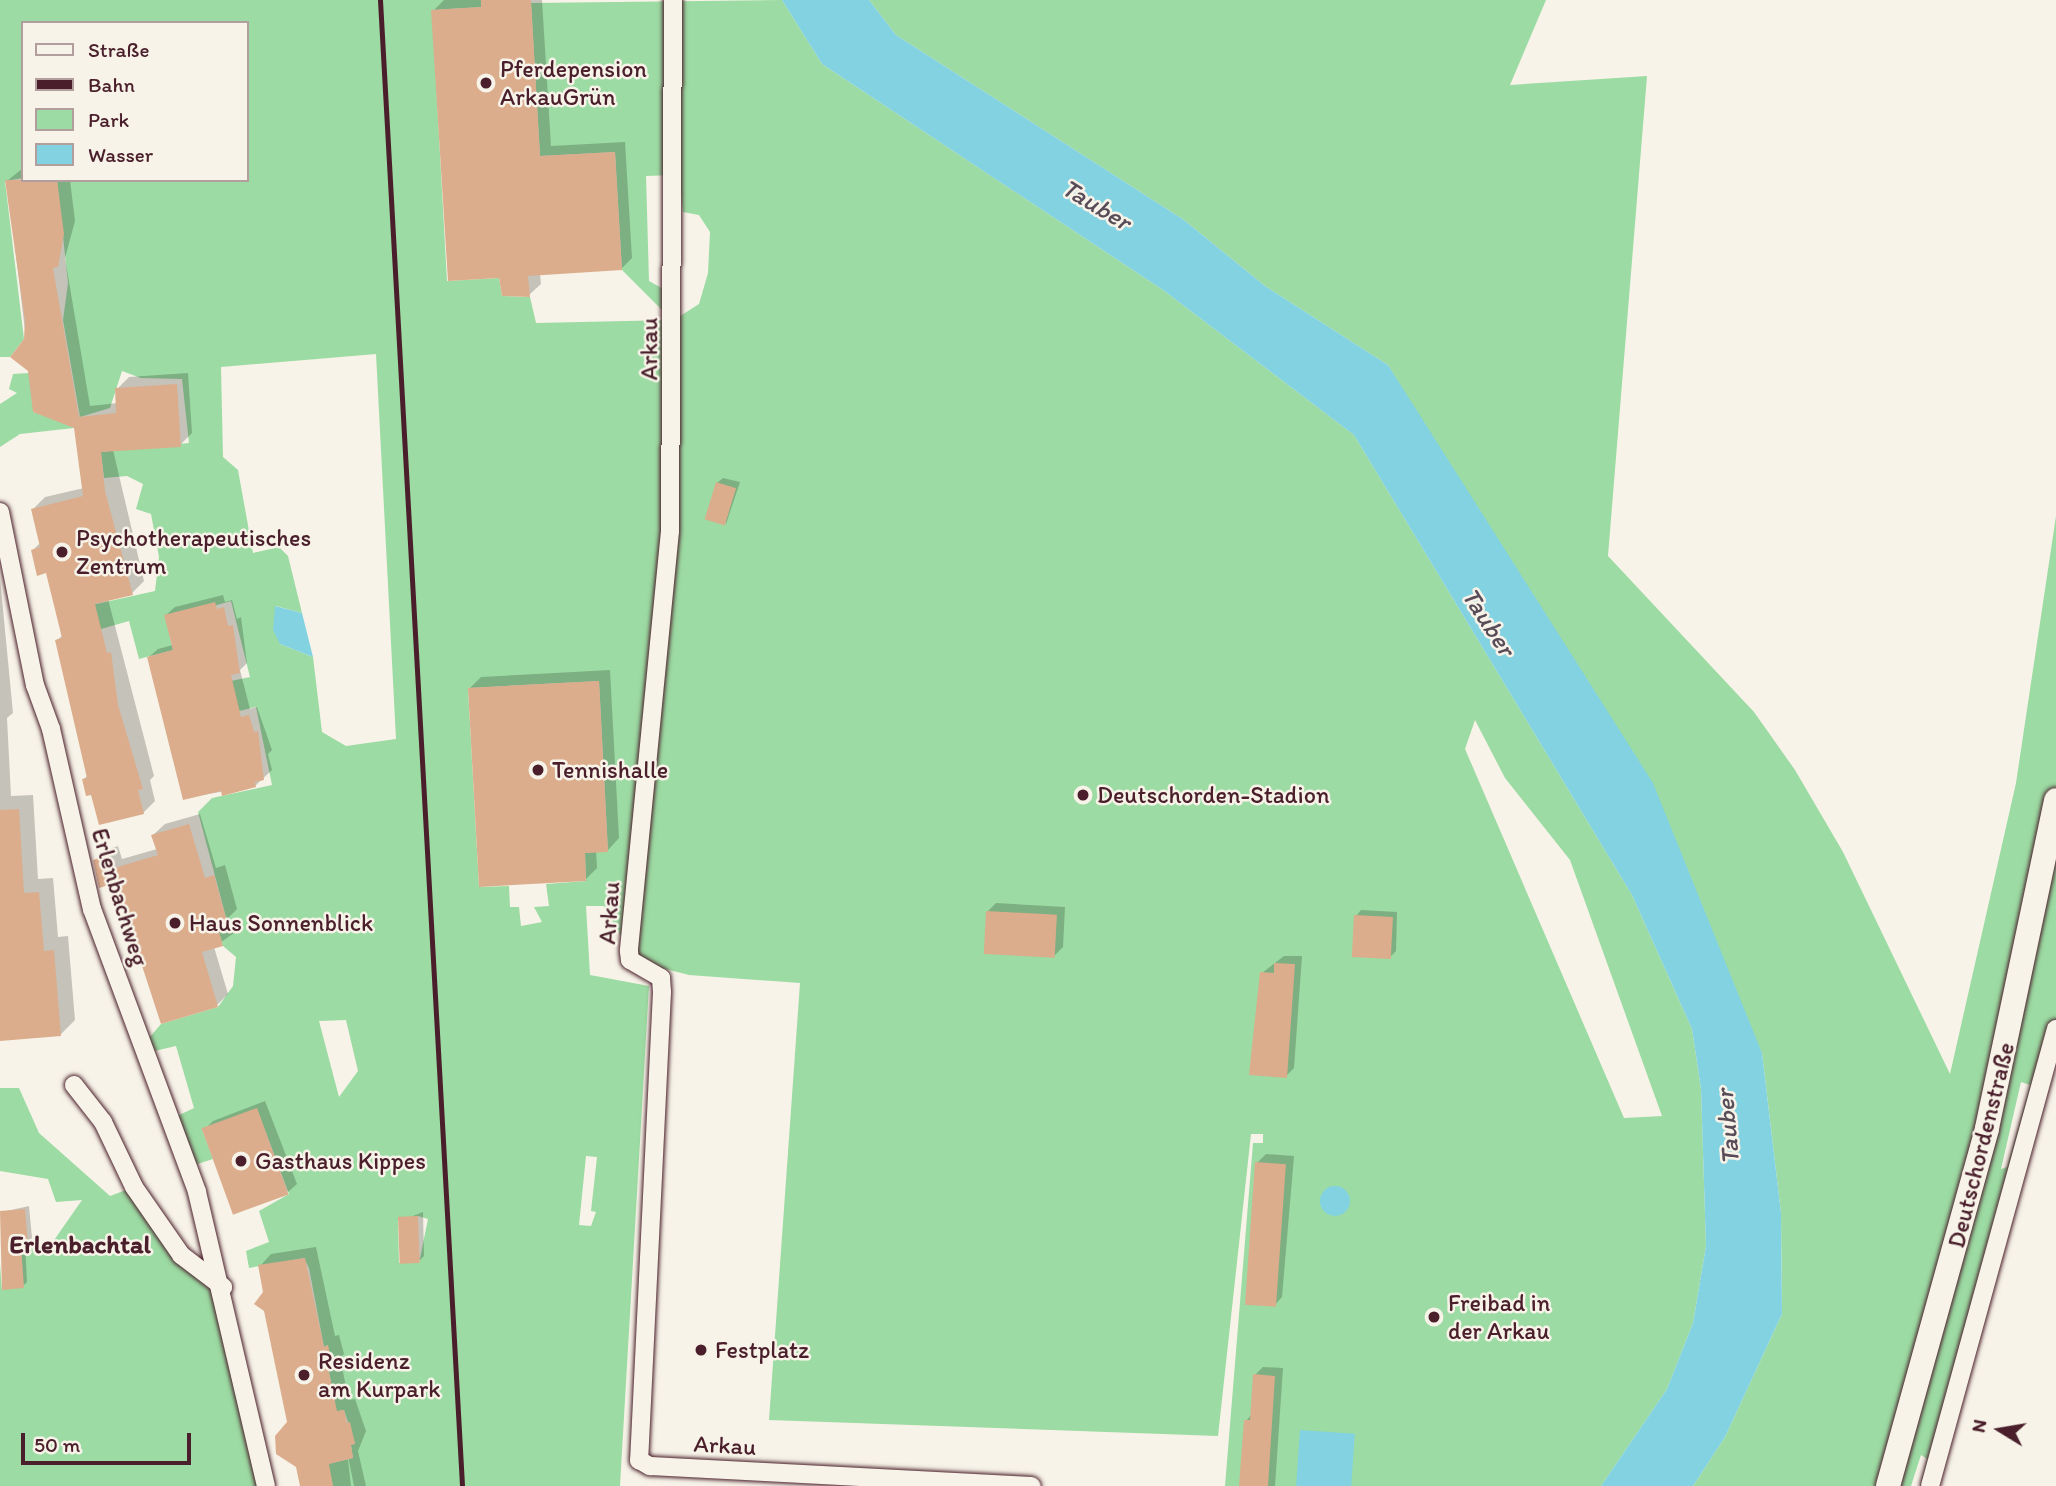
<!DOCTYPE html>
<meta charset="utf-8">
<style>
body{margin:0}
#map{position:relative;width:2056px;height:1486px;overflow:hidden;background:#f7f3e8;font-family:Itim,sans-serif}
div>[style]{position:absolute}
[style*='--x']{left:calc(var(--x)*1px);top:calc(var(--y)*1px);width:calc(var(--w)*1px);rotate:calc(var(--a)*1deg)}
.green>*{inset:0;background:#9cdba3}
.water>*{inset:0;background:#83d2e1;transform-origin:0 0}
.round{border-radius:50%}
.shadow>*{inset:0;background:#0003}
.building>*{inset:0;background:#dbad8c;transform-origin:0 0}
.roads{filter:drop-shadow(0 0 2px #4a1f2b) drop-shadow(0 0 2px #4a1f2b)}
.street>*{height:18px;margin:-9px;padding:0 9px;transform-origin:9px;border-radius:9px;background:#f7f3e8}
.secondary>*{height:24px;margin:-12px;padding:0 12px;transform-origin:12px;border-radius:12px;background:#f7f3e8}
.rail>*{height:5px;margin:-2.5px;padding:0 2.5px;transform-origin:2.5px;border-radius:2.5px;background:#4a1f2b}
.dots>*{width:19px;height:19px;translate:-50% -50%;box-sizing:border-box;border:4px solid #f7f3e8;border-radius:50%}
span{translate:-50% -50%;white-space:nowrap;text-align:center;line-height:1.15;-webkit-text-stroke:5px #f7f3e8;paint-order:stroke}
.poi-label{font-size:24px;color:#4a1f2b}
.left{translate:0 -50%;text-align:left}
.street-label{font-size:24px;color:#4a1f2b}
.water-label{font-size:26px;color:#584c58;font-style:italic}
.neighbourhood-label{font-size:26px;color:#4a1f2b;font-weight:700}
.legend{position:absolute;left:21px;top:21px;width:228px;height:161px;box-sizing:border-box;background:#f7f3e8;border:2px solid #b29e9c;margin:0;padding:9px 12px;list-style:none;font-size:21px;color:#4a1f2b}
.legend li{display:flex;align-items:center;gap:14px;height:35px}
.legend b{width:35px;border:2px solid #b29e9c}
.north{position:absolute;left:1965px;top:1395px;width:70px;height:70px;-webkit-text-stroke:5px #f7f3e8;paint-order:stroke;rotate:281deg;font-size:19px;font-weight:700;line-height:28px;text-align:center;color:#4a1f2b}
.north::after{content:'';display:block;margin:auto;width:24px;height:32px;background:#4a1f2b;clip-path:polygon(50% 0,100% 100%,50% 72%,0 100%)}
.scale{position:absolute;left:21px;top:1433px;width:170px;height:32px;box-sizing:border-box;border:4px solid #4a1f2b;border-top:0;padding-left:9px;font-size:21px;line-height:24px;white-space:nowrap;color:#4a1f2b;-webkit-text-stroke:5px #f7f3e8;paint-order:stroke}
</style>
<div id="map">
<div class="green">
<i style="clip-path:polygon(evenodd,0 0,481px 0,481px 7px,432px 10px,447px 281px,499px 278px,502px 296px,530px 297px,536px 323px,672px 320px,622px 270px,615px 152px,540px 156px,531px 3px,782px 0,822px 64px,1163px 290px,1354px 435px,1632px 895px,1692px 1029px,1701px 1089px,1706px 1246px,1693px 1323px,1667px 1389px,1601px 1486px,1225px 1486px,1253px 1143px,1263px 1143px,1263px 1134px,1251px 1134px,1218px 1436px,769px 1420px,800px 983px,689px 975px,658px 967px,629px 951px,604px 906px,586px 906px,590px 975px,649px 986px,620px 1486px,333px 1486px,328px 1464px,353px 1458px,351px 1445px,355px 1443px,344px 1410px,319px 1415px,313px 1386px,331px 1381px,328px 1368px,333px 1367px,327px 1345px,324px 1347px,309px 1268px,304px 1258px,249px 1268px,246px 1251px,269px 1242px,259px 1211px,289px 1194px,257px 1109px,202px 1129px,213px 1159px,188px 1167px,171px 1119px,194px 1108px,176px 1046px,146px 1053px,143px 1045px,161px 1024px,218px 1007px,233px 986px,236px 957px,223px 946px,217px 925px,227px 921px,198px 812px,212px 798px,272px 785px,256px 707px,196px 721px,188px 690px,250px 677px,231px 601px,166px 620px,173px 650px,139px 659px,129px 621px,101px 629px,65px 611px,155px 591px,159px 557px,151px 514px,136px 509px,143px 484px,127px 476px,104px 478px,101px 452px,189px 443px,182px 379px,141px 378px,122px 371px,110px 408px,80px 417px,63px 320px,68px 283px,57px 180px,247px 180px,247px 23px,23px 23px,23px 178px,5px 181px,24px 339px,10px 357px,0 357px,0 0,673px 175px,680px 185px,683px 212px,699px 215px,710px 232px,708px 273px,699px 304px,674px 320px,674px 295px,649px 281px,646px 176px,673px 175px,0 0,376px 354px,396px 739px,346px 746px,322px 732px,313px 657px,280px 644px,276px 606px,302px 613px,288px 556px,279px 547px,253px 553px,238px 470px,223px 457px,221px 367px,376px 354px,0 0,599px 681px,608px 851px,585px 853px,586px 881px,546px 884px,549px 906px,534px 907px,542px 922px,521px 926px,519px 907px,510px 907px,509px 886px,479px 887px,468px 688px,599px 681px,0 0,1475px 720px,1505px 778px,1570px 860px,1662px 1116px,1624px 1118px,1465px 749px,1475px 720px,0 0,346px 1020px,358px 1071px,339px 1097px,319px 1021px,346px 1020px,0 0,586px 1156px,597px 1157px,591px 1211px,596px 1212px,591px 1226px,579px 1225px,586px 1156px,0 0,418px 1216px,428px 1219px,419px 1263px,399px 1263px,398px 1220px,418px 1216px)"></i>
<i style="clip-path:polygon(evenodd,869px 0,1546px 0,1510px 85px,1647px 76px,1608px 556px,1754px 712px,1795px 770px,1843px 852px,1950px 1074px,2016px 783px,2056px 516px,2056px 1029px,1930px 1486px,1920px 1486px,1927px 1459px,1921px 1455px,1911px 1486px,1693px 1486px,1725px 1437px,1782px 1314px,1781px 1213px,1762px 1053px,1471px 502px,1388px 365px,1265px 286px,1184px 220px,896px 35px,869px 0,2021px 1082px,2030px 1085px,2007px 1167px,2001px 1169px,2021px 1082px)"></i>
<i style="clip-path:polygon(29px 373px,34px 413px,50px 411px,74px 428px,20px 434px,0 447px,0 404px,17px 393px,9px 389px,13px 374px)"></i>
<i style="clip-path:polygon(0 1088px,19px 1088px,39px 1133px,110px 1196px,134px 1187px,157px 1220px,223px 1287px,266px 1486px,0 1486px,0 1264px,2px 1290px,21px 1245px,50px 1246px,82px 1200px,56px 1202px,48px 1179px,0 1171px)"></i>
</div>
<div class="water">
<i style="clip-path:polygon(782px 0,869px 0,896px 35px,1184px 220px,1265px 286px,1388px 365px,1653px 783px,1762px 1053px,1781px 1213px,1782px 1314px,1725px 1437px,1693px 1486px,1601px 1486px,1667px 1389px,1693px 1323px,1706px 1246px,1701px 1089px,1692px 1029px,1632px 895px,1354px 435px,1163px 290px,822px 64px)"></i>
<i style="clip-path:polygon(275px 606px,302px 613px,313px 657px,280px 644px,273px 630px)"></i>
<i class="round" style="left:1320px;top:1186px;width:30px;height:30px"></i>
<i style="left:1300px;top:1430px;width:55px;height:56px;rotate:4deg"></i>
</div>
<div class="shadow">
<i style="clip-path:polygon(444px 0,542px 0,551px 146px,625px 142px,632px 258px,621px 269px,540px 274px,541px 284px,529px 295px,433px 11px)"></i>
<i style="clip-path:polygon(23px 168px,23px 180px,70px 180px,75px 221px,65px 258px,90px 406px,118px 403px,117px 389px,129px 377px,188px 373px,192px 433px,180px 445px,113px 450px,144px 581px,132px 593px,108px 599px,154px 776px,150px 780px,155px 801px,143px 813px,93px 792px,84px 779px,88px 775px,57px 640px,63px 635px,48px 571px,33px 550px,41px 542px,33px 509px,45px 497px,84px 488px,76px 427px,26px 339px,7px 181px)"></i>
<i style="clip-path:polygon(723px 478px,740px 482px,726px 524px,717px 483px)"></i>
<i style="clip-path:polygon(0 578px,13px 713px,7px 718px,11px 796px,33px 795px,38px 879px,53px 878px,58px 937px,68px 936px,75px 1020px,60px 1035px,0 1040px)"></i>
<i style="clip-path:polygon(223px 595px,225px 602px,232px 600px,237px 619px,241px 617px,247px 663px,240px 670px,250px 709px,257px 707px,272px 750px,268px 754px,272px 770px,255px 786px,185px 798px,149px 657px,158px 649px,173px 645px,166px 615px,175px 607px)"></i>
<i style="clip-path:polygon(610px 670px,619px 838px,608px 850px,596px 850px,597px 868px,585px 880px,470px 688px,481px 677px)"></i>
<i style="clip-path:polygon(200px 814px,216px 868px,225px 865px,237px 909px,229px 917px,234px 933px,214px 947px,228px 994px,217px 1005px,116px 881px,94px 861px,106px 850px,118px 846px,122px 859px,157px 849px,153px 835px,165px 824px)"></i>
<i style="clip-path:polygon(996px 903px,1065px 907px,1063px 947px,1054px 956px,987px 912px)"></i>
<i style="clip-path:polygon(1361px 910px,1397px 912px,1396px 951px,1391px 956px,1356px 916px)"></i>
<i style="clip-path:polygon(1284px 956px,1302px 956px,1294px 1068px,1286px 1076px,1262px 973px)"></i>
<i style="clip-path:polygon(265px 1101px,297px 1184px,288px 1192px,204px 1130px,213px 1121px)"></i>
<i style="clip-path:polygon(1266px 1154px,1294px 1156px,1282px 1297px,1274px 1306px,1257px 1163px)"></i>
<i style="clip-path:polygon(29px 1206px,32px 1238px,25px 1243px,27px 1282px,23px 1286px,2px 1212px)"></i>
<i style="clip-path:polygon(423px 1212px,424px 1256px,419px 1261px,400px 1221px)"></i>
<i style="clip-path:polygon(316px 1247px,335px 1336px,339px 1335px,344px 1354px,340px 1358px,349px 1400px,355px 1399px,366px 1431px,358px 1451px,366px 1486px,354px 1486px,347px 1451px,351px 1486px,302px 1486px,297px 1466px,281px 1457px,276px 1448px,289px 1423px,260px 1266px,271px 1254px)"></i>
<i style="clip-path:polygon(1263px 1367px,1283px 1368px,1275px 1486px,1241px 1486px,1246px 1421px,1252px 1414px,1255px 1375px)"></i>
</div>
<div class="building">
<i style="clip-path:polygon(481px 0,531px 0,540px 156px,615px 152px,622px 270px,528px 276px,530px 297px,502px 296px,499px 278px,448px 281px,431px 10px,481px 7px)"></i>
<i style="clip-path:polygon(5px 180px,57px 180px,64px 234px,58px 267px,53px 268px,79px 417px,116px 413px,115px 388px,177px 384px,181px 447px,101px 452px,105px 491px,133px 595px,95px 604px,107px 653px,111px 652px,118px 705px,143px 789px,138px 790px,144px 814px,99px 825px,91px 795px,86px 796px,82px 779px,87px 778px,55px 640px,62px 638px,46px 573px,37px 576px,31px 550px,40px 547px,31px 509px,83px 496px,74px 428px,33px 412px,28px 371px,10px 357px,24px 339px,25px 321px)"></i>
<i style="left:716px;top:482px;width:21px;height:39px;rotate:17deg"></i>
<i style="clip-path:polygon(215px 602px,217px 609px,224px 607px,228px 626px,233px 625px,240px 673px,231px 675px,241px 717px,249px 715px,254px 732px,258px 731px,264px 780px,255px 782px,256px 787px,222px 796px,221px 791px,183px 800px,147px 657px,173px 650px,164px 615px)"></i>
<i style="clip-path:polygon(599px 681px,608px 852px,585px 853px,586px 881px,479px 887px,468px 688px)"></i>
<i style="clip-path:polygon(19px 809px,24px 893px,39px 892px,44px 951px,54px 950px,61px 1036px,0 1041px,0 810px)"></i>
<i style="clip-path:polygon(189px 824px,205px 878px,214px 875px,227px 922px,217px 925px,223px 946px,202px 952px,218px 1007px,161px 1024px,115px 883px,99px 888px,93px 860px,107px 856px,111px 869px,158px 855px,151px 835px)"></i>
<i style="left:986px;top:911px;width:71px;height:43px;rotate:3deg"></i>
<i style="left:1354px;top:915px;width:39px;height:42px;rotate:3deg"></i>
<i style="clip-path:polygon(1274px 963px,1295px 964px,1287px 1078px,1249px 1075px,1260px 972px,1274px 973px)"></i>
<i style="left:257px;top:1108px;width:92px;height:59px;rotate:70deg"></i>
<i style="left:1255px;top:1162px;width:31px;height:143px;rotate:4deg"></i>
<i style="clip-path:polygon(25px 1209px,28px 1245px,21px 1245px,24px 1288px,2px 1290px,0 1211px)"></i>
<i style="left:418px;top:1216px;width:47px;height:20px;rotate:88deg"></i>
<i style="clip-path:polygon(305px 1258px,324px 1347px,328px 1345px,333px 1367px,328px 1368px,337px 1411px,344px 1410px,347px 1423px,350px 1422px,355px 1444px,351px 1445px,353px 1458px,329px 1464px,333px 1486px,300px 1486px,296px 1467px,276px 1454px,275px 1436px,287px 1422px,264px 1311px,254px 1304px,263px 1292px,258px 1265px)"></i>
<i style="clip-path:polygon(1253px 1374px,1275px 1376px,1268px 1486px,1239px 1486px,1244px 1420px,1250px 1420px)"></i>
</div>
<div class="roads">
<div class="street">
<i style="--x:673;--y:0;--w:531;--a:90.32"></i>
<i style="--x:670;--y:531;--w:422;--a:95.6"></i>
<i style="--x:629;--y:951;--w:9;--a:84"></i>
<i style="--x:630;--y:960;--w:36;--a:30"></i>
<i style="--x:661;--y:978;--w:14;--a:86"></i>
<i style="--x:662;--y:992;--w:469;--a:92.8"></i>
<i style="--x:639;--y:1460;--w:13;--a:29"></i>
<i style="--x:650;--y:1466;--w:382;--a:3"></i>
<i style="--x:0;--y:512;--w:177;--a:78.6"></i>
<i style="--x:35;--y:685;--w:47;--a:70"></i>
<i style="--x:51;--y:729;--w:185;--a:77.2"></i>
<i style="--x:92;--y:909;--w:302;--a:69.6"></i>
<i style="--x:197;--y:1192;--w:302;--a:76.8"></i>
<i style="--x:74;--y:1085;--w:47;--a:51.9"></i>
<i style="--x:103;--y:1122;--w:72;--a:64.5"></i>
<i style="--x:134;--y:1187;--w:83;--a:55.3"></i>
<i style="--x:181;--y:1255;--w:53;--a:37.3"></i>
<i style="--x:1930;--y:1486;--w:474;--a:-74.6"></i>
</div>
<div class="secondary">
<i style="--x:1888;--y:1486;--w:371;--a:-74.5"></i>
<i style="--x:1987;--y:1128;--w:335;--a:-78.1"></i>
</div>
</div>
<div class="rail">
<i style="--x:380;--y:0;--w:1488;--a:86.84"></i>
</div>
<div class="dots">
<i style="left:486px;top:83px;background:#4a1f2b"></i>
<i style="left:62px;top:552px;background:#4a1f2b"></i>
<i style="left:538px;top:770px;background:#4a1f2b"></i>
<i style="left:1083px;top:795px;background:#4a1f2b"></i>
<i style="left:175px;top:923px;background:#4a1f2b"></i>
<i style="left:241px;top:1161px;background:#4a1f2b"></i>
<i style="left:1434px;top:1317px;background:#4a1f2b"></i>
<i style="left:701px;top:1350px;background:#4a1f2b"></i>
<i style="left:304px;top:1375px;background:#4a1f2b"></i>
</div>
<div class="poi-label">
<span class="left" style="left:500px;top:83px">Pferdepension<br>ArkauGrün</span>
<span class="left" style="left:76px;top:552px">Psychotherapeutisches<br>Zentrum</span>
<span class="left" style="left:552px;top:770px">Tennishalle</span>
<span class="left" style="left:1097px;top:795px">Deutschorden-Stadion</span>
<span class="left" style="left:189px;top:923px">Haus Sonnenblick</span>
<span class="left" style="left:255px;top:1161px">Gasthaus Kippes</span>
<span class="left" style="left:1448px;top:1317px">Freibad in<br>der Arkau</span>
<span class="left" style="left:715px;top:1350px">Festplatz</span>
<span class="left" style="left:318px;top:1375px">Residenz<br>am Kurpark</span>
</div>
<div class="street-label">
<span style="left:649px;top:349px;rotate:-90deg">Arkau</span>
<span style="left:120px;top:897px;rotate:73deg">Erlenbachweg</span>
<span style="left:609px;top:913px;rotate:-86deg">Arkau</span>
<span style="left:1981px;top:1145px;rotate:-76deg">Deutschordenstraße</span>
<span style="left:725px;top:1445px;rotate:3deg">Arkau</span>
</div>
<div class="water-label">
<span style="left:1096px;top:205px;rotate:31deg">Tauber</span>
<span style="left:1488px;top:622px;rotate:57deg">Tauber</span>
<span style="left:1728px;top:1127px;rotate:-95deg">Tauber</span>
</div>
<div class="neighbourhood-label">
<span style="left:80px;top:1245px">Erlenbachtal</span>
</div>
<ul class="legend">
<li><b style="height:9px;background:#f7f3e8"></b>Straße</li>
<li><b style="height:9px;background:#4a1f2b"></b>Bahn</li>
<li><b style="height:19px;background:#9cdba3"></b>Park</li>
<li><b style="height:19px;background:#83d2e1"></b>Wasser</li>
</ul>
<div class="north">N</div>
<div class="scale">50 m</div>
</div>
